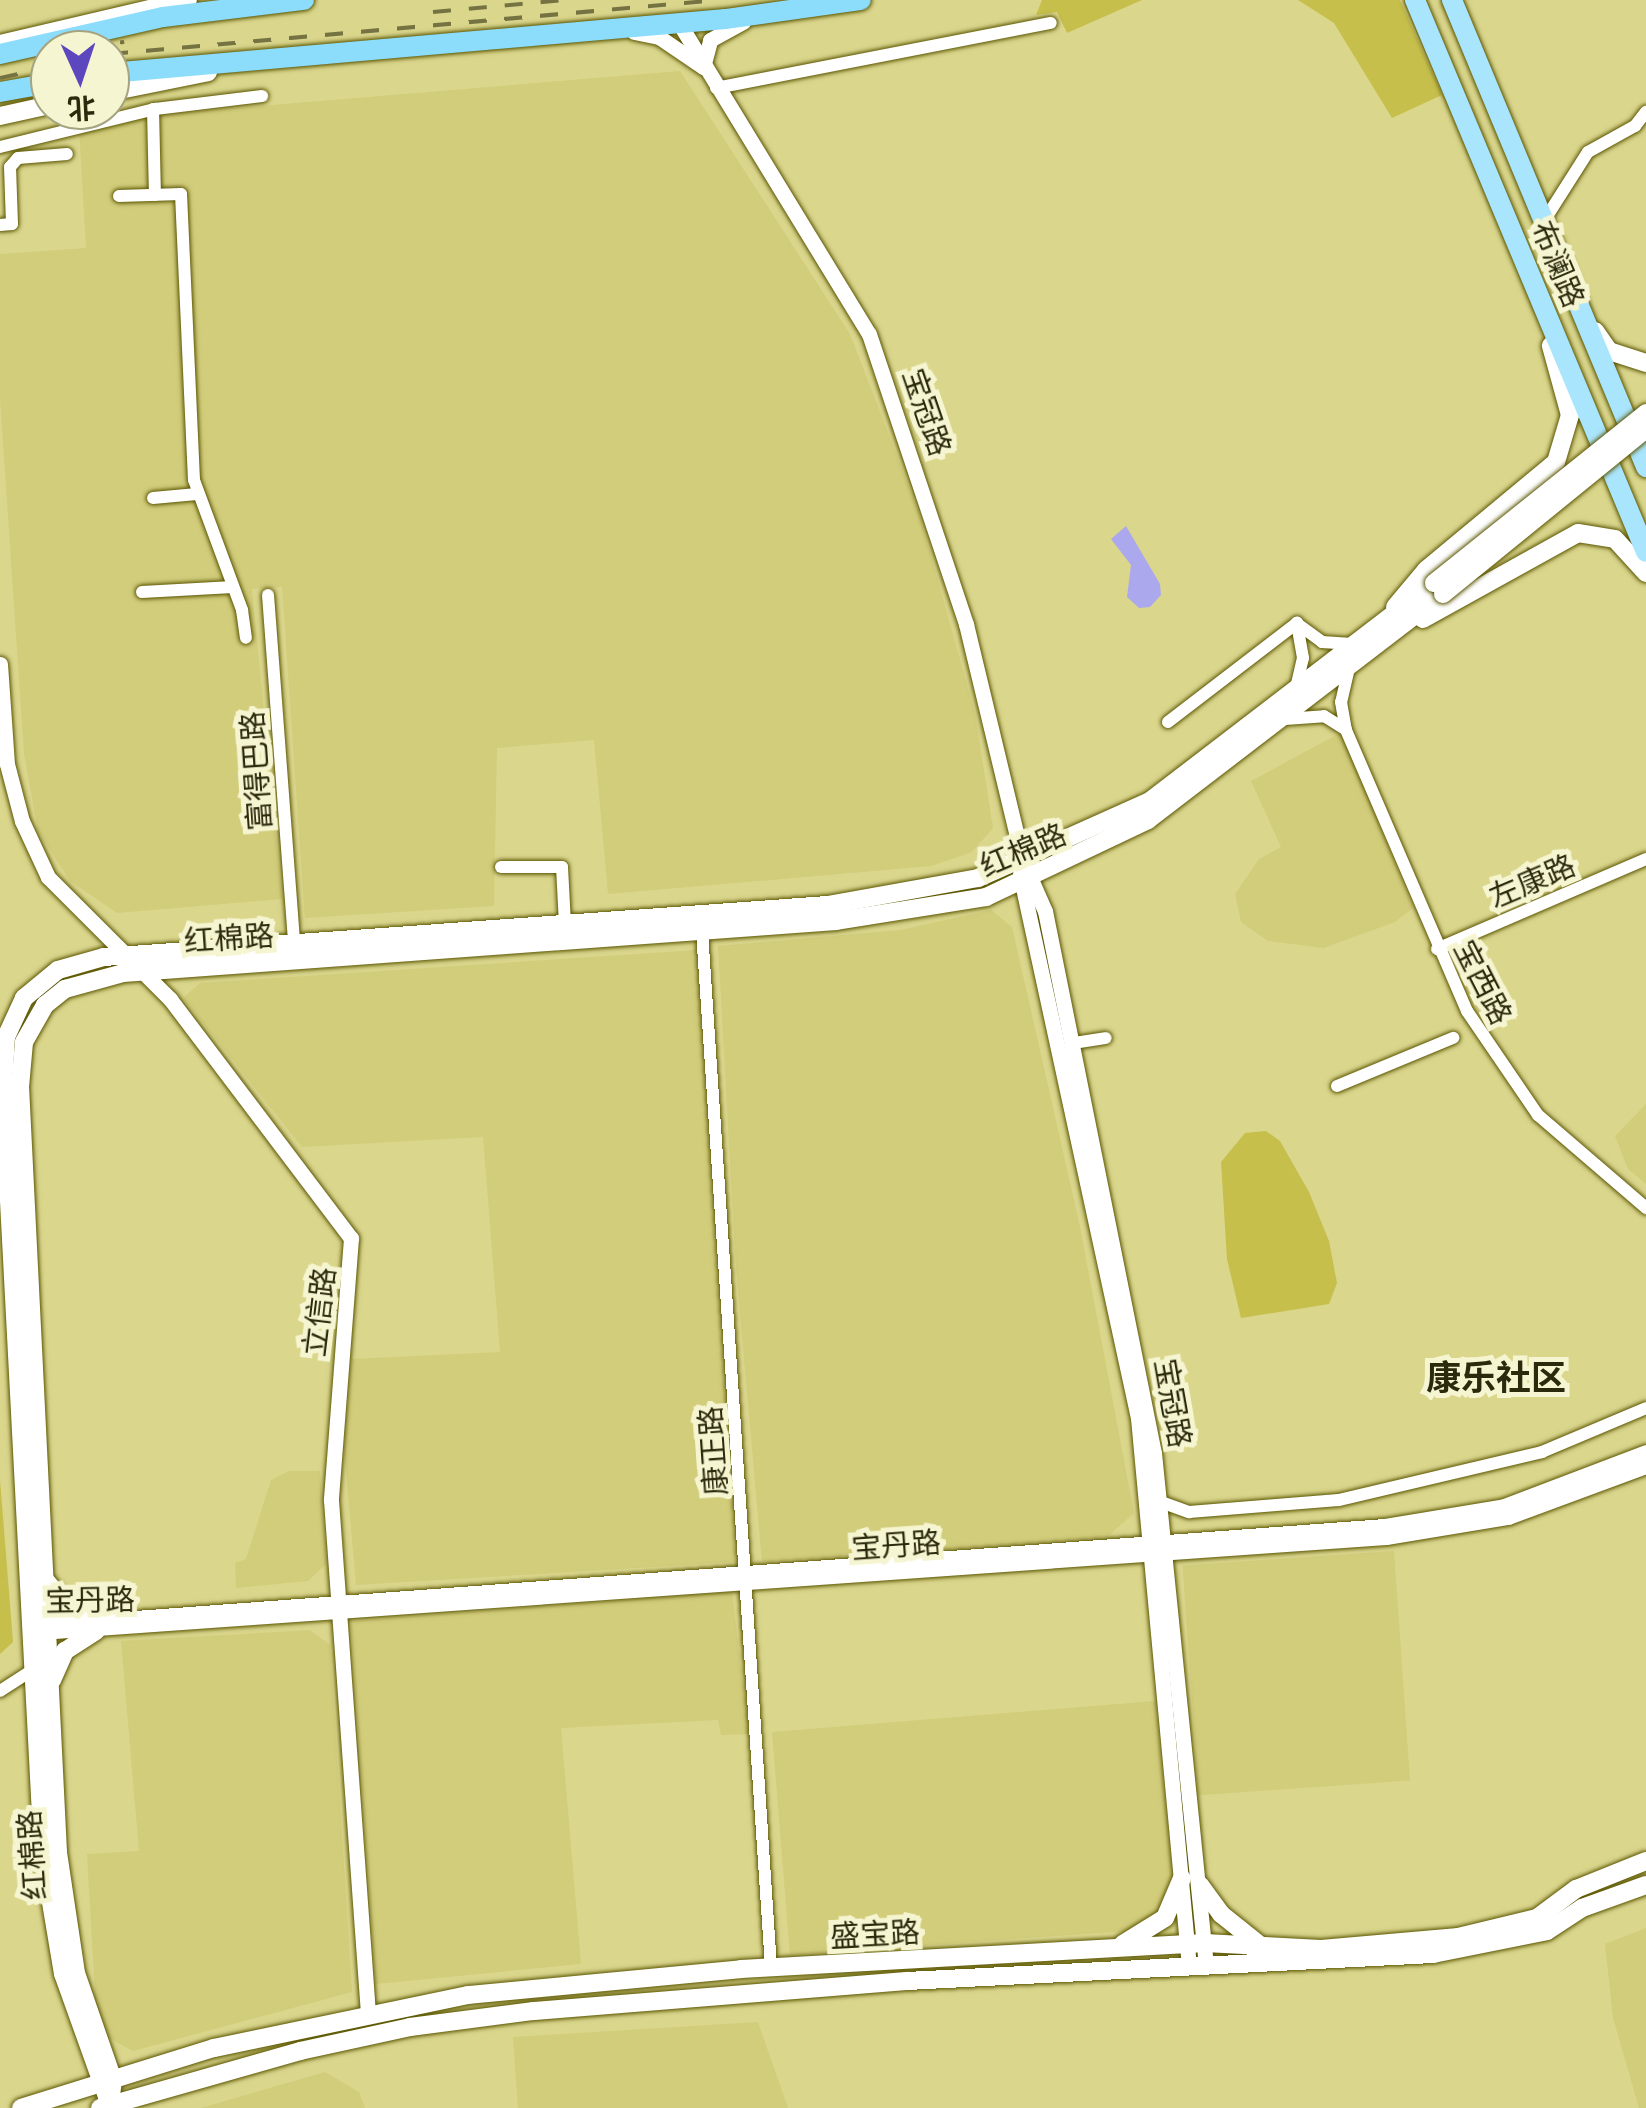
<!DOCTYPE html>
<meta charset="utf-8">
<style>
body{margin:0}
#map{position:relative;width:1646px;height:2108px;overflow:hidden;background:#dad68c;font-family:Merriweather,"Noto Sans SC",serif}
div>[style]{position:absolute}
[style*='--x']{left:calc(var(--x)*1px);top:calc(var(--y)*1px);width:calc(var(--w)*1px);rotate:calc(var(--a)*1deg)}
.built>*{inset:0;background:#d2cd7b;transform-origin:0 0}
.green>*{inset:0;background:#c6bf4c}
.water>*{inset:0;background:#aba8ed}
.roads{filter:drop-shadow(0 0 2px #5b5600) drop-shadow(0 0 2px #5b5600)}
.minor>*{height:12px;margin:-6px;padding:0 6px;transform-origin:6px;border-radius:6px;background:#fff}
.tertiary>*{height:15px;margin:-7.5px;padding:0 7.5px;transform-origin:7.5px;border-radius:7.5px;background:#fff}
.secondary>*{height:18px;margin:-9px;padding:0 9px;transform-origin:9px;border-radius:9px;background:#fff}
.primary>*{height:20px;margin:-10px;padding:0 10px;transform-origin:10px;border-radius:10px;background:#a9e5fc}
.trunk>*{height:20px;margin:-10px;padding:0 10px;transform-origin:10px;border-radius:10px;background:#8cdcfb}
.rail>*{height:4px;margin-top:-2px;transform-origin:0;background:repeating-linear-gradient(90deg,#767343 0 18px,transparent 0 36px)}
.bridges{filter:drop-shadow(0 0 2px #5b5600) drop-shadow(0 0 2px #5b5600)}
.secondary-bridge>*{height:18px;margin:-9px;padding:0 9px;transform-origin:9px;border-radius:9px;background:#fff}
span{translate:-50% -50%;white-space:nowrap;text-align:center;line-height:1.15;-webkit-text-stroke:10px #f6f5d1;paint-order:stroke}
.street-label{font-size:30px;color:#2c2a0c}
.quarter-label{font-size:35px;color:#2c2a0c;font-weight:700}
.north{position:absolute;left:30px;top:30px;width:100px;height:100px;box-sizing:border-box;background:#f6f5d1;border:2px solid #a5a482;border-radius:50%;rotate:177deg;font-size:28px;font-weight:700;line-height:40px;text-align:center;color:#2c2a0c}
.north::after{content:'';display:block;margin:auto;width:35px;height:45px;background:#5c47bf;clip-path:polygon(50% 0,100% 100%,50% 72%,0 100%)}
</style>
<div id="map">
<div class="built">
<i style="clip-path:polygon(680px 71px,850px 334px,919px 513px,975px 713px,993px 828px,972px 852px,931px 866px,608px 894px,594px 740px,497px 748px,494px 906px,305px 918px,282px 587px,252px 589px,282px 899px,117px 913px,70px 881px,38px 831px,24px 754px,0 398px,0 254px,86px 248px,79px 128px,187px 112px)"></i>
<i style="clip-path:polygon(1342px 732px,1413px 908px,1395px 922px,1324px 948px,1268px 941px,1241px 922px,1235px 894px,1259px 859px,1281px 847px,1251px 781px)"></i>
<i style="clip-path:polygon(991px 910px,1012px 927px,1079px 1222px,1134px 1513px,1107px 1537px,762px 1562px,736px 1268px,718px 946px,900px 930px)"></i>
<i style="clip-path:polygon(696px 950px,735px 1562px,356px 1585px,344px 1448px,352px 1359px,500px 1352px,483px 1137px,302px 1147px,183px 998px,200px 983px)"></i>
<i style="clip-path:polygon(1646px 1104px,1646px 1184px,1628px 1169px,1615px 1136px)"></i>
<i style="clip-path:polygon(289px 1471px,320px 1471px,326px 1564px,308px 1581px,236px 1588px,235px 1563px,246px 1559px,271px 1480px)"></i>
<i style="left:1394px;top:1551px;width:230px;height:212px;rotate:86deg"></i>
<i style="clip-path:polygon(732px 1592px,749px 1734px,721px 1735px,718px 1720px,561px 1728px,581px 1964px,376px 1984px,351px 1621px)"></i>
<i style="clip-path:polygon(310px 1630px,330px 1645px,352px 1992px,133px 2051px,107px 2037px,96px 2012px,87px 1854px,139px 1851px,121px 1641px)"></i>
<i style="clip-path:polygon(1155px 1701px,1173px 1886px,1168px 1906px,1140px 1930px,790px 1955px,772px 1732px)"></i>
<i style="clip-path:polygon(1646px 1928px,1646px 2108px,1639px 2108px,1613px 2018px,1605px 1944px)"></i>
<i style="clip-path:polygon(758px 2022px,788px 2108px,518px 2108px,513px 2037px)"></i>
<i style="clip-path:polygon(325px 2072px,359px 2092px,365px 2108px,201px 2108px)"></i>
</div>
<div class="green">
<i style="clip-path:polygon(1042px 0,1142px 0,1067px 33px,1057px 12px,1036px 15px)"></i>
<i style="clip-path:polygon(1298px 0,1400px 0,1442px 95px,1392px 118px,1334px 23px)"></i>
<i style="clip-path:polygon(1266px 1131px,1280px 1141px,1309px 1192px,1329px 1241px,1337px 1283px,1329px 1304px,1241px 1318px,1227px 1259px,1221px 1162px,1245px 1133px)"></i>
<i style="clip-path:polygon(0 1480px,13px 1642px,0 1654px)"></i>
</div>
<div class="water">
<i style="clip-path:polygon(1126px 526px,1160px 584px,1161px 595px,1150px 607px,1139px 608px,1127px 597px,1131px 565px,1111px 539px)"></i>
</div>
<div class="roads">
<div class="minor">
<i style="--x:716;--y:88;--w:341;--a:-11"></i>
<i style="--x:153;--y:109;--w:86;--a:88.7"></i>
<i style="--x:0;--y:147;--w:160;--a:-13.8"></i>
<i style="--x:155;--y:109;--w:108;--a:-6.9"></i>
<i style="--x:119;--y:196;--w:62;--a:-1.8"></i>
<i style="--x:181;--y:194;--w:286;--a:87.4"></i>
<i style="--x:194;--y:480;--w:139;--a:69.7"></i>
<i style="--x:242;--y:610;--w:28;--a:82"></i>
<i style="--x:1544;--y:221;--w:82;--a:-57.5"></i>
<i style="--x:1588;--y:152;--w:54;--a:-29"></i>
<i style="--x:1635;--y:126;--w:18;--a:-52"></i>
<i style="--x:0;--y:225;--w:12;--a:-5"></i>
<i style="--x:12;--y:224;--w:57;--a:-92"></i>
<i style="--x:10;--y:167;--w:12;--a:-48"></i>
<i style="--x:18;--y:158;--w:49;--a:-4.7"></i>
<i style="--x:153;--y:498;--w:44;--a:-5.2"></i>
<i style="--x:142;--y:592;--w:91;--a:-3.1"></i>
<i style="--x:268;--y:595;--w:349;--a:85.7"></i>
<i style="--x:1299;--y:625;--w:29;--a:36"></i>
<i style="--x:1322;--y:642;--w:30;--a:4"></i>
<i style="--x:1349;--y:668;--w:35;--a:103"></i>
<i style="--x:1341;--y:702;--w:28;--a:80"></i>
<i style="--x:1346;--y:730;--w:306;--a:66.7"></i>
<i style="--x:1467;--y:1011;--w:126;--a:55.7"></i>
<i style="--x:1538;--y:1115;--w:143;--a:40.7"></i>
<i style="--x:1296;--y:688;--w:31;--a:-77"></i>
<i style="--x:1303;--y:658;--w:36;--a:-100"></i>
<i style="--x:1285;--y:719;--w:39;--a:-4"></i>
<i style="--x:1324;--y:716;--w:26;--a:32"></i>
<i style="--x:1168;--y:722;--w:163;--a:-37.5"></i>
<i style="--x:501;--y:867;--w:61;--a:0"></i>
<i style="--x:562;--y:867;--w:57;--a:87"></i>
<i style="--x:702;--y:931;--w:1038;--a:86.19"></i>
<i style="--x:1437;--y:949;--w:228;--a:-23.3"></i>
<i style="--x:1074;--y:1043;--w:32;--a:-9"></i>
<i style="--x:1337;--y:1086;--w:126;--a:-22.5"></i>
<i style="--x:1161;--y:1502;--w:30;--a:20"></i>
<i style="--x:1189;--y:1512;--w:150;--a:-4.6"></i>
<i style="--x:1339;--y:1500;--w:209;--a:-13.3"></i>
<i style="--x:1542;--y:1452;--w:113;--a:-22.9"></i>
<i style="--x:0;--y:1691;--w:40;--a:-32.9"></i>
</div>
<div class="tertiary">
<i style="--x:679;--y:23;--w:364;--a:58.6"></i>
<i style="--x:869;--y:334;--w:306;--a:71.5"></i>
<i style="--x:966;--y:624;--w:244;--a:76.5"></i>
<i style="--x:1023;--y:861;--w:55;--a:66.3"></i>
<i style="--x:1045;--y:911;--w:553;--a:78.63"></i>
<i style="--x:1154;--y:1453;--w:516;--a:84.21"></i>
<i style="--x:634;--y:32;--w:25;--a:11"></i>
<i style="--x:659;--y:37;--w:53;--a:34.3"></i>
<i style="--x:703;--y:67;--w:28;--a:-75"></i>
<i style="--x:710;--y:40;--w:38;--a:-29"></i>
<i style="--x:0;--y:664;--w:100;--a:86"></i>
<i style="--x:7;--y:764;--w:59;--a:75.3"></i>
<i style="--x:22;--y:821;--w:62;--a:65.1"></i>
<i style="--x:48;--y:877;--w:173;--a:45"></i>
<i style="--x:170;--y:999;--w:300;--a:52.9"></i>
<i style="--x:351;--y:1238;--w:263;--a:94.4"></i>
<i style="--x:331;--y:1500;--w:515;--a:85.88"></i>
<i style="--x:1020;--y:874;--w:557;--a:77.76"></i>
<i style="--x:1138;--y:1418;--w:551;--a:84.69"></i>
<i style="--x:40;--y:1625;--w:1349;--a:-4.21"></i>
<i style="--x:1385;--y:1526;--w:121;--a:-9.5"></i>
<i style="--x:1504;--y:1506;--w:152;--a:-20.8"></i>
<i style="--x:40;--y:1632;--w:1349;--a:-4.04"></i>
<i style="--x:1386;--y:1537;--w:124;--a:-9.3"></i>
<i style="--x:1508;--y:1517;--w:147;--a:-20.3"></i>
</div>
<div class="secondary">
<i style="--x:0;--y:44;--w:193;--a:-13.2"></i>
<i style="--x:110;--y:92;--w:100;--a:-11.5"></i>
<i style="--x:0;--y:116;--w:51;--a:-12.4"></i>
<i style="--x:1595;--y:331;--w:24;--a:55"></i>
<i style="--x:1609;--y:351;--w:39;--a:18"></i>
<i style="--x:1395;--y:607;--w:48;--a:-50"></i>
<i style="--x:1426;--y:570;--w:169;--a:-39.7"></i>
<i style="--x:1556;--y:462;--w:49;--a:-73.4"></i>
<i style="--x:1570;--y:415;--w:72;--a:-105.4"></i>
<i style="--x:1423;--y:619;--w:177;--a:-29"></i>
<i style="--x:1578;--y:533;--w:37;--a:9"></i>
<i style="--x:1615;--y:539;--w:46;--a:47.6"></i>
<i style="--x:46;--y:1581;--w:39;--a:50"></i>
<i style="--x:71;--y:1611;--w:25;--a:16"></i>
<i style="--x:52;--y:1680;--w:32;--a:-66"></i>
<i style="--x:65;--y:1651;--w:37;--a:-33"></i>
<i style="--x:1200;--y:1885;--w:36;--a:54"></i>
<i style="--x:1221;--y:1914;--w:58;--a:38.7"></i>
<i style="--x:1123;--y:1944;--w:49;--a:-31.8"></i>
<i style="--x:1165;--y:1918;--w:43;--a:-67"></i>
<i style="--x:110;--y:2104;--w:24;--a:-83"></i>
<i style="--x:113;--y:2080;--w:113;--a:-109.1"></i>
<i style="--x:76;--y:1973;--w:122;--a:-98.5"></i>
<i style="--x:58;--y:1852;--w:766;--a:-92.84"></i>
<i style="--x:20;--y:1087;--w:45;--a:-84.9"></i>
<i style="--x:24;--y:1042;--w:43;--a:-60.4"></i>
<i style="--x:45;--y:1005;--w:26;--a:-39"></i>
<i style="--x:65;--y:989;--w:60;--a:-15.4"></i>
<i style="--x:123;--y:973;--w:715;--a:-4.17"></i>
<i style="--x:836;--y:921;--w:152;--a:-9.1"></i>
<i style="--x:986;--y:897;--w:179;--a:-25.4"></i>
<i style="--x:1148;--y:820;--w:372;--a:-37.5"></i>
<i style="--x:110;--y:2105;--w:139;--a:-109.7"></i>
<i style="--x:63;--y:1974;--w:122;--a:-99.5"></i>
<i style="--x:43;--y:1854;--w:769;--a:-92.98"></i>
<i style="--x:3;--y:1086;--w:49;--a:-86.5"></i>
<i style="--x:6;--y:1037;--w:43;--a:-65.2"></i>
<i style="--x:24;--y:998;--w:44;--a:-39.5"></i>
<i style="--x:58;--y:970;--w:48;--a:-15.8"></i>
<i style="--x:104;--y:957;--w:726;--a:-4.11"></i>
<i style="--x:828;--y:905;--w:152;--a:-10.2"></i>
<i style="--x:978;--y:878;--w:188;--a:-24.1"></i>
<i style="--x:1150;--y:801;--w:358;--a:-37.5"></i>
<i style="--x:21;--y:2108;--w:202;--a:-17.3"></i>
<i style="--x:214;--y:2048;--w:259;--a:-11.8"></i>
<i style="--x:468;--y:1995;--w:274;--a:-5.4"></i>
<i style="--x:741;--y:1969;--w:465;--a:-3.2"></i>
<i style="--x:1205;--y:1943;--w:116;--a:3"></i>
<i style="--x:1321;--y:1949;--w:138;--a:-5"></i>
<i style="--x:1458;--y:1937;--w:81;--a:-13.5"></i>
<i style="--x:1537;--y:1918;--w:49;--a:-36.6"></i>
<i style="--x:1576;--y:1889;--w:75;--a:-21.8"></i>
<i style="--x:100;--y:2108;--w:208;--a:-15.9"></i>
<i style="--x:300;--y:2051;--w:113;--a:-12.3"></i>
<i style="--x:410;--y:2027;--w:125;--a:-7.4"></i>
<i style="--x:534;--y:2011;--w:374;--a:-4.6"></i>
<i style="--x:907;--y:1981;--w:527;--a:-2.94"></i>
<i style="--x:1433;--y:1954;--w:116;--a:-11.4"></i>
<i style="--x:1547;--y:1931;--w:42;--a:-33.3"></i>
<i style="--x:1582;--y:1908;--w:68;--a:-19.8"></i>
</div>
<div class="primary">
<i style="--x:1415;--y:0;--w:598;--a:67.29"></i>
<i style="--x:1452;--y:0;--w:506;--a:67.44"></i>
</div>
<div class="trunk">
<i style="--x:0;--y:54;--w:167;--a:-12.8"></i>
<i style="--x:163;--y:17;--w:142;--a:-6.9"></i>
<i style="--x:110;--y:73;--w:618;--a:-5.01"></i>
<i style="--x:726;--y:19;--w:136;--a:-8"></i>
<i style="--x:0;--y:92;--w:51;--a:-10.2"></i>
</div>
</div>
<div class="rail">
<i style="--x:433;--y:12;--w:132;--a:-5.2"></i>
<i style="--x:85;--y:50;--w:40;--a:-12"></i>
<i style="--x:110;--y:54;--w:611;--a:-5.07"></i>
<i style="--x:0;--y:78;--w:51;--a:-12.4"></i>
</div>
<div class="bridges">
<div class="secondary-bridge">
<i style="--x:1434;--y:583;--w:272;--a:-38.7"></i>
<i style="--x:1443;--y:594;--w:262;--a:-39.1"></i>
</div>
</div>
<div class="street-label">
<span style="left:1558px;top:264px;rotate:67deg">布澜路</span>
<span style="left:927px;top:412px;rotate:71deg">宝冠路</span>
<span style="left:256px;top:771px;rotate:-94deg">富得巴路</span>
<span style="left:1023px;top:850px;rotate:-23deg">红棉路</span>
<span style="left:1532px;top:881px;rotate:-23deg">左康路</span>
<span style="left:229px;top:938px;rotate:-4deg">红棉路</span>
<span style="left:1483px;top:982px;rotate:63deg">宝西路</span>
<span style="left:319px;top:1312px;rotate:-83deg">立信路</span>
<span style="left:1173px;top:1403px;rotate:80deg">宝冠路</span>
<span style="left:713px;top:1451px;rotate:-94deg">康正路</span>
<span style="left:896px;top:1545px;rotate:-4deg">宝丹路</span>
<span style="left:90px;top:1600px;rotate:-1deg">宝丹路</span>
<span style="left:32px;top:1855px;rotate:-94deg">红棉路</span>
<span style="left:875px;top:1934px;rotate:-3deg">盛宝路</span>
</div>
<div class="quarter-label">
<span style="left:1496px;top:1378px">康乐社区</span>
</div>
<div class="north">北</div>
</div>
